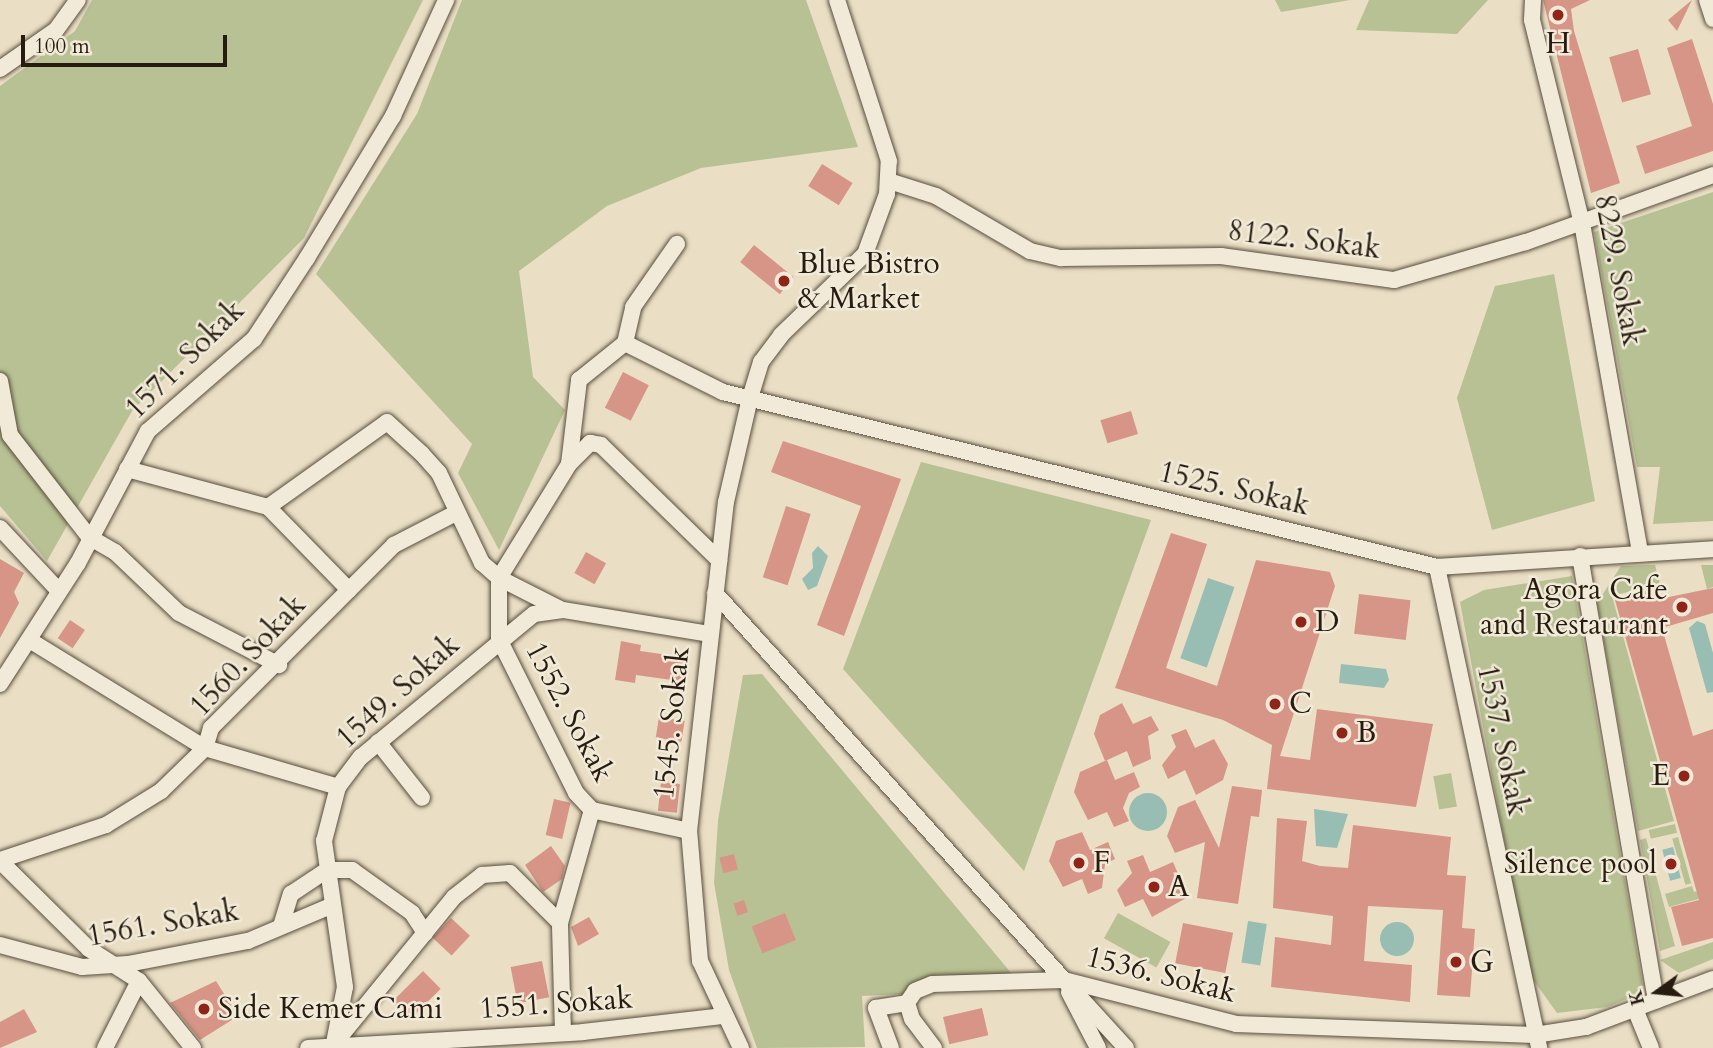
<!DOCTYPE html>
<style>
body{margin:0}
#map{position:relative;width:1713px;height:1048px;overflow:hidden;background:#eadfc5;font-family:Cardo,serif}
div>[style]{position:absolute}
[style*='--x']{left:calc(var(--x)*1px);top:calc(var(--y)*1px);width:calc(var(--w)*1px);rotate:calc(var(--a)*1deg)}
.green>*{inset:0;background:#b8c193;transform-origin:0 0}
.water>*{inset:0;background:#98bdb2;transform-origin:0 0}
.round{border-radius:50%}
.building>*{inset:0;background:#d69586;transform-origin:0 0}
.roads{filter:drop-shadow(0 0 2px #584d3c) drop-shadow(0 0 2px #584d3c)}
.minor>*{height:16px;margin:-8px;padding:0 8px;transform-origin:8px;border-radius:8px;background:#f1ead9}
.dots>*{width:19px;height:19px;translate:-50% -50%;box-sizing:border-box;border:4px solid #f1ead9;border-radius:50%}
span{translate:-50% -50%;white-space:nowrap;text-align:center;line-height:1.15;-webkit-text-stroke:5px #f1ead9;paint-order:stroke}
.poi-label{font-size:30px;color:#271c0f}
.left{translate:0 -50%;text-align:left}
.right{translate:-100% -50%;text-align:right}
.street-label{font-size:30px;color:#271c0f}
.north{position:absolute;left:1622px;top:957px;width:70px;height:70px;-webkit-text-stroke:5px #f1ead9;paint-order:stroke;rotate:255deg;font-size:19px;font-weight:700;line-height:28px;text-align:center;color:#271c0f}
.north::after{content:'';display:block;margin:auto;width:24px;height:32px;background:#271c0f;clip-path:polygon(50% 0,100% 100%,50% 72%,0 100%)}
.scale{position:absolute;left:21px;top:35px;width:206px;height:32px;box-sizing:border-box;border:4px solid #271c0f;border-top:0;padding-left:9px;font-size:21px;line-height:24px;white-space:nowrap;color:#271c0f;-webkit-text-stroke:5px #f1ead9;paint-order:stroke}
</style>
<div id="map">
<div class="green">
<i style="clip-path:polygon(92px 0,423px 0,304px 238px,132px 411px,47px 561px,0 506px,0 86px,75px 31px)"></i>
<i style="clip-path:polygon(462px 0,806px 0,858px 147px,701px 168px,607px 206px,519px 271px,533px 377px,565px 410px,499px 550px,458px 473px,472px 444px,316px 274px,417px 114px)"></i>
<i style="clip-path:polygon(1275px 0,1350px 0,1281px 12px)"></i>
<i style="clip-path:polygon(1369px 0,1488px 0,1457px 34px,1356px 30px)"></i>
<i style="clip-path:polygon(1713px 192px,1713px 521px,1653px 524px,1660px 467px,1637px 467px,1594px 232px)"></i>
<i style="clip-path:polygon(1554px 274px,1595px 501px,1492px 530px,1457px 398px,1495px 286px)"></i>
<i style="clip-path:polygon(921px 462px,1151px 520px,1024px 871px,843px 669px)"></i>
<i style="clip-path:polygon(1655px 565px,1660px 584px,1612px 596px,1674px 821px,1638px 831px,1597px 603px,1621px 566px)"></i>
<i style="clip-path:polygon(1701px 565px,1713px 565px,1713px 587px,1707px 589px)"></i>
<i style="clip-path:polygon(1572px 576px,1644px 992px,1607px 1007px,1557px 1013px,1529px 974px,1460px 602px,1484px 590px)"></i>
<i style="clip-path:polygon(762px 674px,1012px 974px,983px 990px,862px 996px,865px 1047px,757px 1048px,729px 970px,714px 883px,718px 820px,743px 675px)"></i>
<i style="left:1451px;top:773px;width:34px;height:18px;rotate:80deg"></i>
<i style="left:1675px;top:824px;width:9px;height:27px;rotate:77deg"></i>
<i style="left:1678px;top:837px;width:48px;height:6px;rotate:74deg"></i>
<i style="clip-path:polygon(1646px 838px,1675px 946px,1660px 951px,1640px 840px)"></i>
<i style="clip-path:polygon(1692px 886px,1694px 892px,1713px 887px,1713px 895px,1669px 907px,1665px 894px)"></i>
<i style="left:1118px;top:913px;width:60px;height:29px;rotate:29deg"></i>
<i style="clip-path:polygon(1713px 942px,1713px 959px,1679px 973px,1660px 960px)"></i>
</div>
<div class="water">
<i style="clip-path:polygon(818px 546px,828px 556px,817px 586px,808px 590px,802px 579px,813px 568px,812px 553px)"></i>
<i style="left:1208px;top:578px;width:28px;height:85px;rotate:19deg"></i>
<i style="clip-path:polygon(1697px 621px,1705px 624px,1713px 653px,1713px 692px,1707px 693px,1689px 628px)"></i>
<i style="clip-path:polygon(1341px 664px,1386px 669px,1389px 680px,1384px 688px,1339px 683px)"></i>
<i class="round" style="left:1129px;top:793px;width:38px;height:38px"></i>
<i style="clip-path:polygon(1314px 809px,1348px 814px,1337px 848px,1316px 846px)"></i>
<i style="left:1673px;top:847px;width:32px;height:11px;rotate:76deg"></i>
<i style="left:1248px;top:921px;width:19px;height:42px;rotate:9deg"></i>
<i class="round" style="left:1380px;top:922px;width:34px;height:34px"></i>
</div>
<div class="building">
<i style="clip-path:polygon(1543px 0,1590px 0,1571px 9px,1574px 31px,1620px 183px,1591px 193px)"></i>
<i style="clip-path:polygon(1692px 0,1677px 31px,1668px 20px)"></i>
<i style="clip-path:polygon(1692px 39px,1713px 104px,1713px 151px,1645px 174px,1636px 146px,1692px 126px,1667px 48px)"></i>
<i style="left:1638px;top:49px;width:47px;height:30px;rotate:74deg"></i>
<i style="left:822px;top:164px;width:36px;height:26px;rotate:32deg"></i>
<i style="left:754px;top:245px;width:51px;height:22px;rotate:39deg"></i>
<i style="left:623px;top:372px;width:29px;height:40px;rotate:27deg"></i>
<i style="left:1131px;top:411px;width:24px;height:32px;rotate:73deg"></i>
<i style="clip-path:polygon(783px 441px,901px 479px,844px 636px,817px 625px,861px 506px,771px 472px)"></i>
<i style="left:786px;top:506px;width:26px;height:75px;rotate:18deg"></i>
<i style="clip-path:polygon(1171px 533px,1207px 544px,1166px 668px,1217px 686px,1256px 560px,1330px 572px,1335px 586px,1280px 756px,1310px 760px,1317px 709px,1433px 724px,1416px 807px,1267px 789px,1272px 745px,1223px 720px,1115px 688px)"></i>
<i style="left:586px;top:552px;width:23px;height:24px;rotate:29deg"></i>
<i style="clip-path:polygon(0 559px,24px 573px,14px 592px,19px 603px,0 638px)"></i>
<i style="clip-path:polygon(1713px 588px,1713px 613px,1662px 628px,1693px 736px,1713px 729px,1713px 938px,1682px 946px,1671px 907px,1699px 900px,1615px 600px,1651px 590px,1654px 600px)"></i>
<i style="left:1359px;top:594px;width:52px;height:40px;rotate:7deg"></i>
<i style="left:70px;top:620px;width:18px;height:22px;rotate:34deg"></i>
<i style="clip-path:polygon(621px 641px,641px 645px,640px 651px,690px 658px,686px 682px,636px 675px,635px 683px,615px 680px)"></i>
<i style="clip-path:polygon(1122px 703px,1133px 724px,1151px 716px,1159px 730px,1148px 736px,1151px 759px,1133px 767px,1127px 751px,1105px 761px,1094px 734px,1100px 715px)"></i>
<i style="left:659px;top:717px;width:26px;height:21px;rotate:9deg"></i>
<i style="clip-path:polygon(1186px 729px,1195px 748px,1214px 739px,1228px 764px,1223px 780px,1196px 795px,1185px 770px,1168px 779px,1162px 765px,1176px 747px,1171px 735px)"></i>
<i style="clip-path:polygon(1107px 760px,1115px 780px,1134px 772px,1140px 787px,1129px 793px,1123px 808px,1129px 821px,1114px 827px,1107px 812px,1088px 820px,1074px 792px,1080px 772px)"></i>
<i style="left:661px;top:782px;width:19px;height:29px;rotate:6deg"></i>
<i style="clip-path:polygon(1232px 786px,1262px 790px,1259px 817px,1251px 816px,1238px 904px,1197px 898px,1205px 842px,1175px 853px,1167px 836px,1178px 807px,1195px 800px,1219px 848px)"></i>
<i style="left:554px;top:799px;width:17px;height:37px;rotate:13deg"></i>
<i style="clip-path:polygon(1277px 818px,1307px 821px,1302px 861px,1320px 866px,1348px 868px,1353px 825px,1451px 837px,1447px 875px,1466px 876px,1462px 928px,1475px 929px,1470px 997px,1437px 995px,1443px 910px,1368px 906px,1364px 961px,1412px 965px,1410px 1002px,1271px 987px,1275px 937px,1331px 945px,1333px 916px,1273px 908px)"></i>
<i style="clip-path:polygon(1082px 832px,1090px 850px,1108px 842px,1115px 859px,1105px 864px,1102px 888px,1088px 894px,1082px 879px,1063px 887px,1049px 861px,1056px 841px)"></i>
<i style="clip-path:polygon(551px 846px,565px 866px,562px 879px,543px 892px,525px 865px)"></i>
<i style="left:734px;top:854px;width:16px;height:15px;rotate:76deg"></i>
<i style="clip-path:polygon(1143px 855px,1150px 872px,1173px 862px,1188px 897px,1152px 917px,1143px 899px,1125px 907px,1117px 890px,1132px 873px,1127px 861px)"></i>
<i style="left:744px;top:900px;width:13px;height:11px;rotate:72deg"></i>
<i style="left:785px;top:913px;width:29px;height:36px;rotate:68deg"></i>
<i style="clip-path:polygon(589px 917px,599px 934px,578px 946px,571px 927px)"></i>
<i style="left:451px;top:918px;width:26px;height:27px;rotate:43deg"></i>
<i style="left:1183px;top:923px;width:51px;height:41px;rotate:11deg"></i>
<i style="left:542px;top:961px;width:37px;height:32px;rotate:79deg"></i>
<i style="left:423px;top:971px;width:25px;height:44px;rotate:45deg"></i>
<i style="clip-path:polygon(216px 981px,238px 1016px,200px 1040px,170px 1003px)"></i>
<i style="left:982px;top:1008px;width:28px;height:40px;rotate:77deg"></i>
<i style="clip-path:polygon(24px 1009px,37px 1032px,0 1048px,0 1022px)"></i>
</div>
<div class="roads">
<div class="minor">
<i style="--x:1533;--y:0;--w:20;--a:93"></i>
<i style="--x:1532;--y:20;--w:209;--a:76.2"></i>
<i style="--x:1582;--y:223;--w:335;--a:80"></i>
<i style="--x:1707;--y:0;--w:20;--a:72"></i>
<i style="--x:0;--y:69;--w:68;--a:-34.9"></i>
<i style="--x:56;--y:30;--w:37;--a:-54"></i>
<i style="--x:889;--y:181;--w:49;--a:17.7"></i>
<i style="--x:936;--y:196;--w:109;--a:30.3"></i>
<i style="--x:1030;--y:251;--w:32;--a:13"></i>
<i style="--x:1061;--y:258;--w:160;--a:-0.7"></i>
<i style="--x:1221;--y:256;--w:175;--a:7.9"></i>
<i style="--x:1394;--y:280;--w:137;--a:-16.1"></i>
<i style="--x:1526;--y:242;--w:199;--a:-19.7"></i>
<i style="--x:625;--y:343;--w:37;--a:-77"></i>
<i style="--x:633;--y:307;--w:77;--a:-55.1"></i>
<i style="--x:0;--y:381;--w:55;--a:79.5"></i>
<i style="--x:10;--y:435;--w:129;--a:52.2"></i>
<i style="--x:89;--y:537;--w:30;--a:30"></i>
<i style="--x:115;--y:552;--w:88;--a:43.6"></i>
<i style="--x:179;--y:613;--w:113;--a:27.5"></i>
<i style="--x:569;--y:464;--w:85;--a:-83.2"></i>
<i style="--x:579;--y:380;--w:59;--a:-38.8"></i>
<i style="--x:625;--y:343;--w:110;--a:26.6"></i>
<i style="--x:723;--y:392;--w:735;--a:13.77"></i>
<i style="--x:1437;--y:567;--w:277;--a:-3.7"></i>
<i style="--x:127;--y:469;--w:146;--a:15.1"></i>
<i style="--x:268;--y:507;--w:116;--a:45.7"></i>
<i style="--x:268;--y:507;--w:146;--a:-35.5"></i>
<i style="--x:387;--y:422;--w:47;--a:42.4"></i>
<i style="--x:422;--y:454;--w:25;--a:48"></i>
<i style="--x:439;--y:473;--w:100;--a:64.5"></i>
<i style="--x:482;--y:563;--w:23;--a:41"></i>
<i style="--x:499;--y:578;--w:61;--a:90"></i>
<i style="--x:499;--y:639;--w:172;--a:63.4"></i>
<i style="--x:576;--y:793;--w:23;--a:47"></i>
<i style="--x:0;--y:528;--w:86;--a:46.9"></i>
<i style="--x:1580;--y:556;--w:451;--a:80.3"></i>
<i style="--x:1437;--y:567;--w:492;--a:78"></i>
<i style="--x:715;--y:593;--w:521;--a:47.96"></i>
<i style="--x:1064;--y:980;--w:178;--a:14.3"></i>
<i style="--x:1236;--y:1024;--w:299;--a:2.1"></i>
<i style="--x:1535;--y:1035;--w:52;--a:-8.9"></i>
<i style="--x:1586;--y:1027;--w:136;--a:-20.7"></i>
<i style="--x:560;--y:609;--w:68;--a:-153.1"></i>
<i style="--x:499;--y:578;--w:134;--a:-58.4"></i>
<i style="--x:569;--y:464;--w:30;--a:-45"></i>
<i style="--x:590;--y:443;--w:11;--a:10"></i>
<i style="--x:601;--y:445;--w:165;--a:44.3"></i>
<i style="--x:31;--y:641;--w:204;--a:31.6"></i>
<i style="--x:205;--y:748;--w:139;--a:16.3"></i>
<i style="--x:0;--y:684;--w:144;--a:-57.2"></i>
<i style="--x:78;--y:563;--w:149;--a:-62.1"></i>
<i style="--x:148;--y:431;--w:140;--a:-41"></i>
<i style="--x:254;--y:339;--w:97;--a:-56.8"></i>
<i style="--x:307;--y:258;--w:166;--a:-58.8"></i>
<i style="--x:393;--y:116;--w:128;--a:-65.4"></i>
<i style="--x:378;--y:742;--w:71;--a:51.8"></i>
<i style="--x:0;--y:860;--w:112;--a:-18.3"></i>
<i style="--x:106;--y:825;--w:65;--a:-31.7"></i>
<i style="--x:161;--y:791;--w:62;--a:-44.3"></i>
<i style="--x:205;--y:748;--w:21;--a:-73"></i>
<i style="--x:211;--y:728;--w:259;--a:-45"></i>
<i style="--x:394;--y:545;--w:70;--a:-27.3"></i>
<i style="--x:0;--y:861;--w:125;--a:44.7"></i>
<i style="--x:89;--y:949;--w:59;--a:32.6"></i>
<i style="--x:139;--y:981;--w:86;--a:51.1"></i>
<i style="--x:281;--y:926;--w:34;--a:-73"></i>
<i style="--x:291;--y:894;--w:43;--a:-33.7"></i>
<i style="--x:327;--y:870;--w:25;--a:0"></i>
<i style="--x:352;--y:870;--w:74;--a:35.6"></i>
<i style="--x:412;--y:913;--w:24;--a:57"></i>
<i style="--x:0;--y:945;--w:85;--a:15"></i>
<i style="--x:82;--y:967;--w:46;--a:-3.7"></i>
<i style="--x:128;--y:964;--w:122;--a:-10.9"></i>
<i style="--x:248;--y:941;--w:92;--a:-23"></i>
<i style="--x:1064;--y:980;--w:92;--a:47.6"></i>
<i style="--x:1069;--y:992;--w:63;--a:62.6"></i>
<i style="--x:1635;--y:1009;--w:42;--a:67.7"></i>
<i style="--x:563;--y:1033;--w:110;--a:-91.6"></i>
<i style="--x:560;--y:923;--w:117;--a:-74.2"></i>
<i style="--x:592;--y:810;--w:99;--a:12.2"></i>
<i style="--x:335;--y:1043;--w:188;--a:-50.8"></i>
<i style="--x:454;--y:897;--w:36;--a:-38"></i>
<i style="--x:482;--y:875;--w:28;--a:-4"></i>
<i style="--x:510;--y:873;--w:71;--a:45"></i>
<i style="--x:105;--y:1048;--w:75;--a:-63.1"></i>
<i style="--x:308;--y:1048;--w:275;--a:-3.3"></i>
<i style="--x:583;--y:1032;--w:142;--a:-6.5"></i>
<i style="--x:333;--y:1048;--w:62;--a:-78.9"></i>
<i style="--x:345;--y:987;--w:148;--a:-98.2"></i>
<i style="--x:324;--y:841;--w:56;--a:-75.5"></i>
<i style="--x:338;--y:787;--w:38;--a:-53"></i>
<i style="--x:361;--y:757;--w:224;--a:-39.6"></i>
<i style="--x:534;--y:614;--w:29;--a:-8"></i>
<i style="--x:563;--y:610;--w:149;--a:9.3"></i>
<i style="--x:741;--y:1048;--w:96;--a:-115.2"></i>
<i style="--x:700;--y:961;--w:130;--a:-94.8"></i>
<i style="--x:689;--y:831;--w:331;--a:-83.6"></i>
<i style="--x:726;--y:502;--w:107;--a:-77"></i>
<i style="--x:750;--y:398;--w:38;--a:-73"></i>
<i style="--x:761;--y:362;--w:34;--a:-53"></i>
<i style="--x:781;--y:335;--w:117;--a:-44"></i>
<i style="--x:865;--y:254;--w:64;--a:-69.9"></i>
<i style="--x:887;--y:194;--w:33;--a:-87"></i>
<i style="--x:889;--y:161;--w:169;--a:-107.9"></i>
<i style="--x:891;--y:1048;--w:43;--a:-110.6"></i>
<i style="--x:876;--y:1008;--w:31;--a:-9"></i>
<i style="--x:934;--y:1048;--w:36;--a:-127"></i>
<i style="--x:912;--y:1019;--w:17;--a:-107"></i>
<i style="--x:907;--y:1003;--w:14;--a:-56"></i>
<i style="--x:915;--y:991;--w:18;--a:-22"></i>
<i style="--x:932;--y:984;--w:132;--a:-1.7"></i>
</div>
</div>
<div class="dots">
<i style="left:1558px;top:15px;background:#8f2418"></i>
<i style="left:784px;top:281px;background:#8f2418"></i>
<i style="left:1682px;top:607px;background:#8f2418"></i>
<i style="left:1301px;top:622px;background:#8f2418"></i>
<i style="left:1275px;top:704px;background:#8f2418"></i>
<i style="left:1342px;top:733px;background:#8f2418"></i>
<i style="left:1684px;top:776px;background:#8f2418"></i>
<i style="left:1079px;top:863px;background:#8f2418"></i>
<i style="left:1671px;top:864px;background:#8f2418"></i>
<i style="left:1154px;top:887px;background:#8f2418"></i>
<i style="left:1456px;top:962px;background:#8f2418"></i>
<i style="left:204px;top:1009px;background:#8f2418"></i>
</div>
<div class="poi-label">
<span style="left:1558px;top:44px">H</span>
<span class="left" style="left:798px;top:281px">Blue Bistro<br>&amp; Market</span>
<span class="right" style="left:1668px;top:607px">Agora Cafe<br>and Restaurant</span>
<span class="left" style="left:1315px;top:622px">D</span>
<span class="left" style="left:1289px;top:704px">C</span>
<span class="left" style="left:1356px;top:733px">B</span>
<span class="right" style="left:1670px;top:776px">E</span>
<span class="left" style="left:1093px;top:863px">F</span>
<span class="right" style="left:1657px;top:864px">Silence pool</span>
<span class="left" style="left:1168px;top:887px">A</span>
<span class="left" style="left:1470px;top:962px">G</span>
<span class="left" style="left:218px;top:1009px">Side Kemer Cami</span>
</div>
<div class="street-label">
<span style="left:1304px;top:240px;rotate:7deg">8122. Sokak</span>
<span style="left:1618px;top:270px;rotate:79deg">8229. Sokak</span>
<span style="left:185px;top:360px;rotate:-45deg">1571. Sokak</span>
<span style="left:1234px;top:489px;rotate:13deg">1525. Sokak</span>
<span style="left:248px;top:656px;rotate:-47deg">1560. Sokak</span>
<span style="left:398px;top:692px;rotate:-42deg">1549. Sokak</span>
<span style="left:569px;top:712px;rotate:62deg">1552. Sokak</span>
<span style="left:672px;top:723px;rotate:-84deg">1545. Sokak</span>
<span style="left:1502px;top:740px;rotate:78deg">1537. Sokak</span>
<span style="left:163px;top:924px;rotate:-10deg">1561. Sokak</span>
<span style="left:1161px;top:975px;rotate:14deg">1536. Sokak</span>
<span style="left:556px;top:1004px;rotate:-4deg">1551. Sokak</span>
</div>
<div class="north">K</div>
<div class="scale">100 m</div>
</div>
